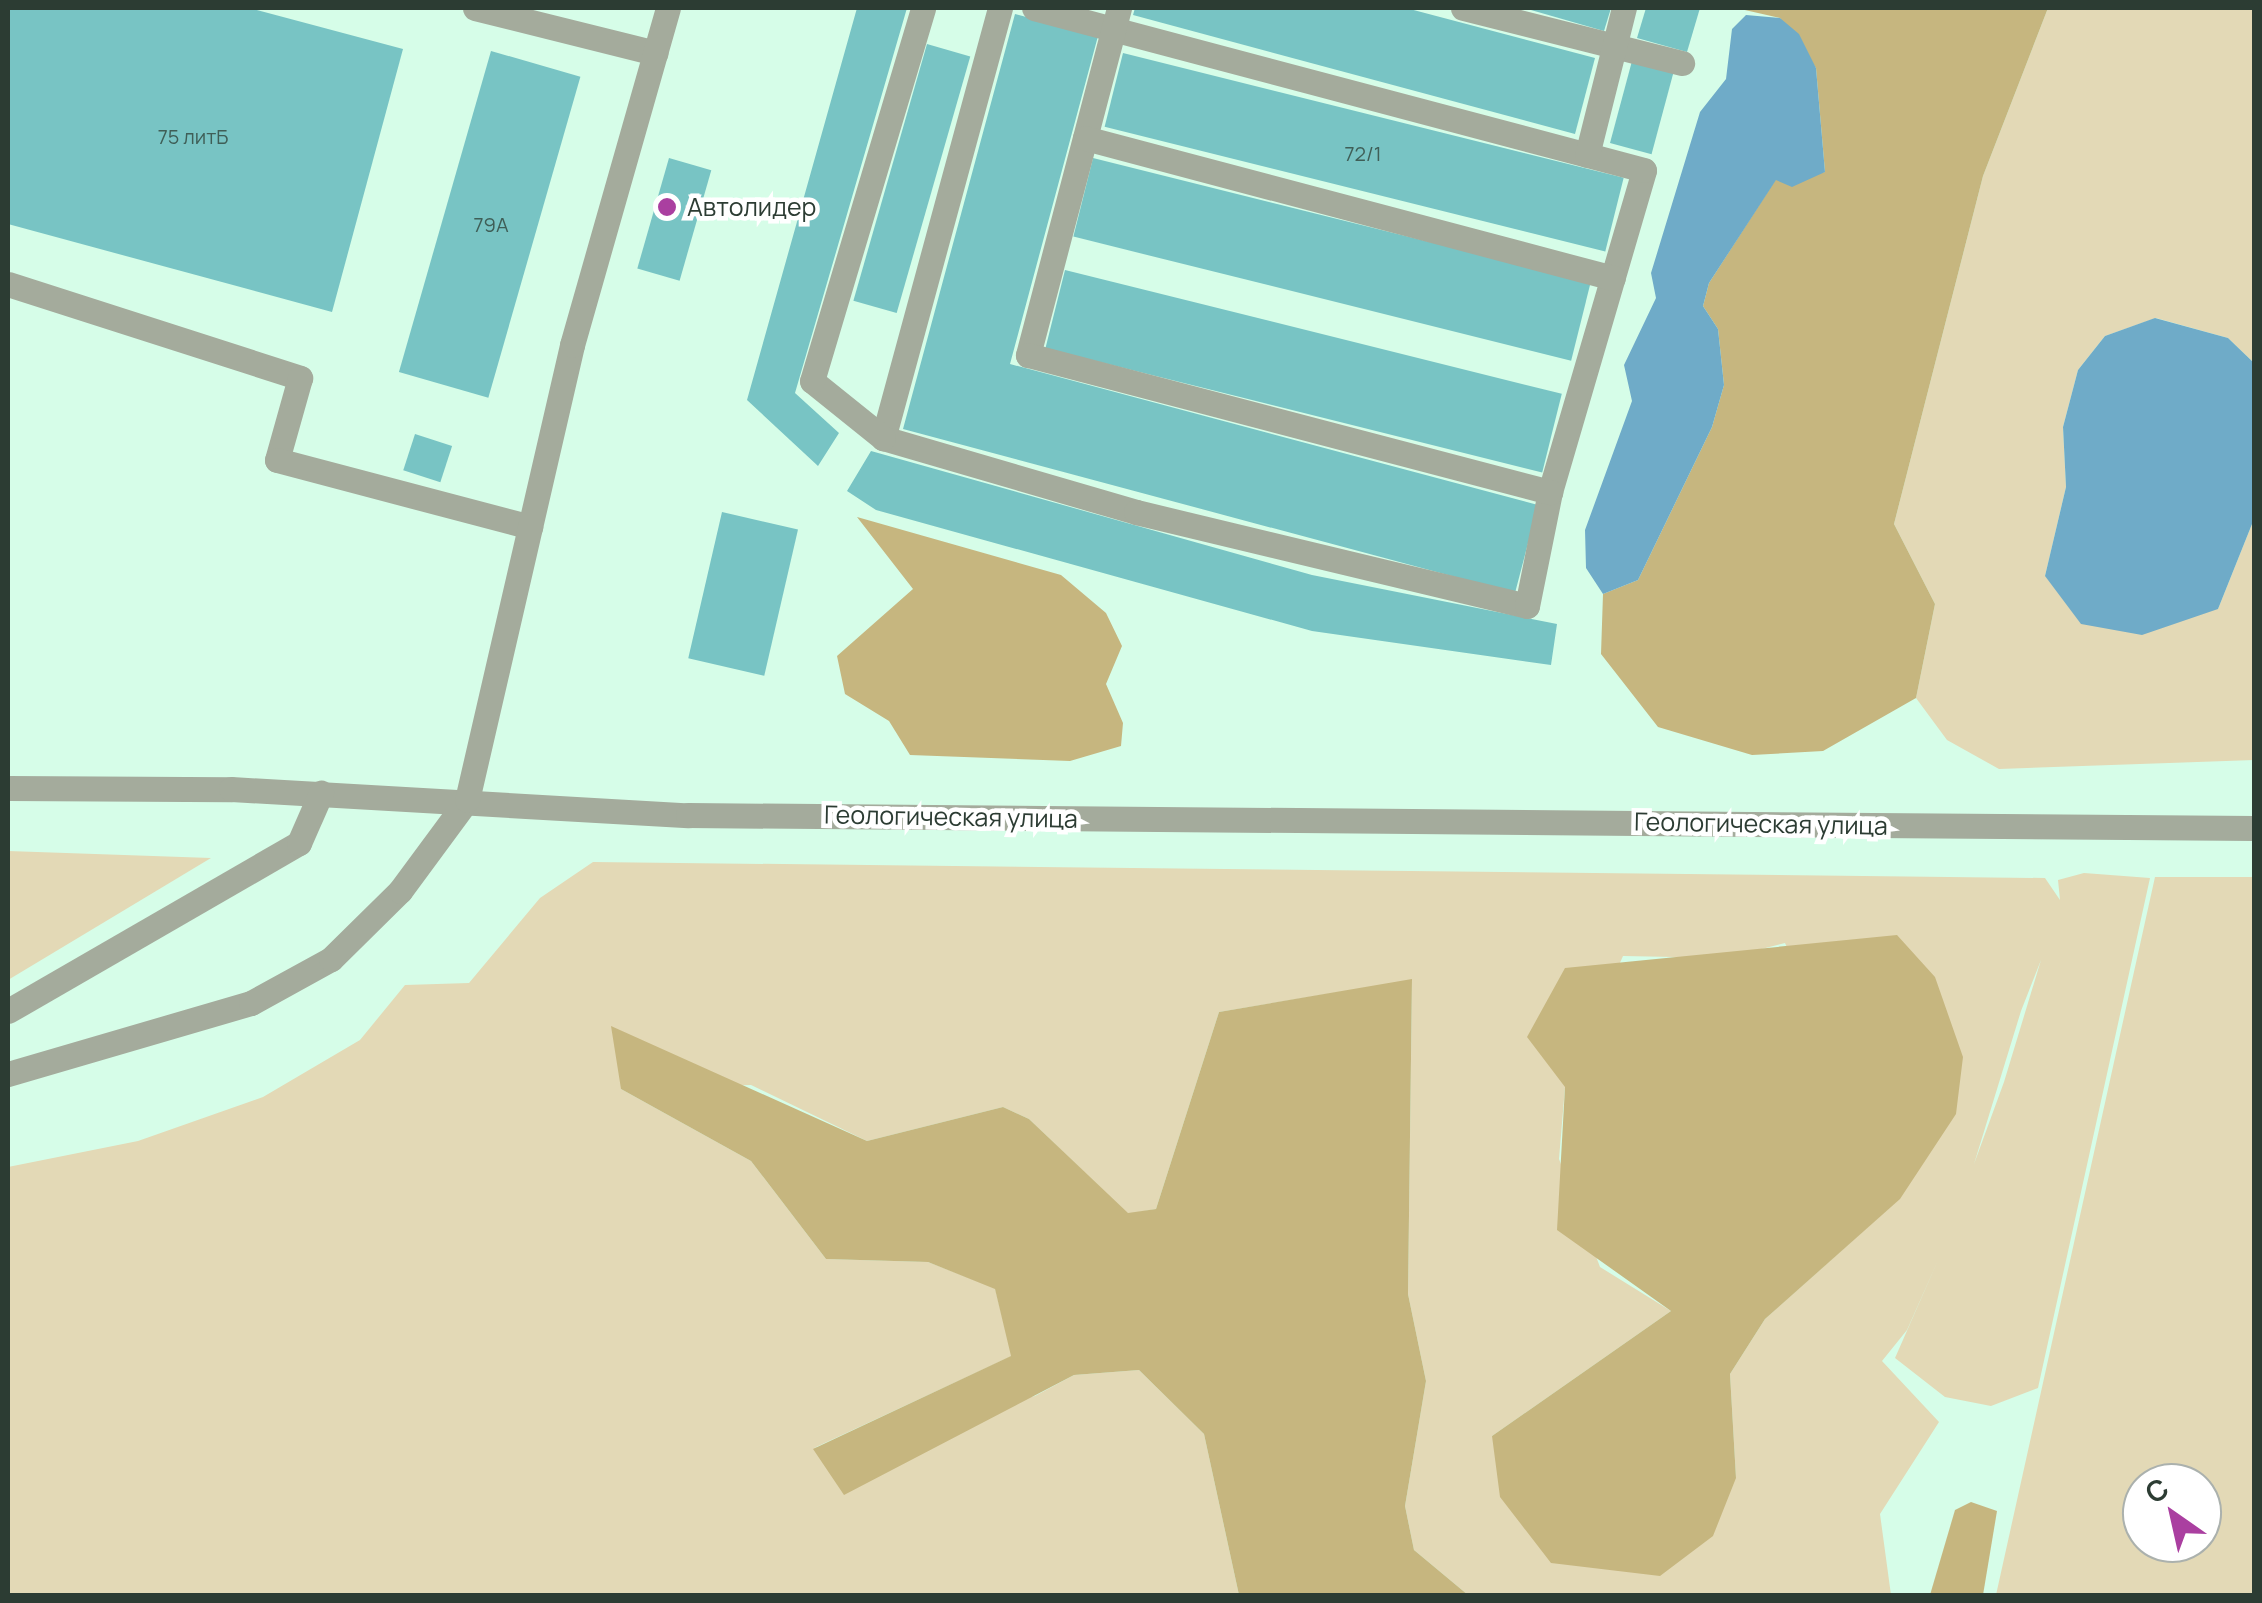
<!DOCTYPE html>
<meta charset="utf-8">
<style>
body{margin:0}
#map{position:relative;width:2262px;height:1603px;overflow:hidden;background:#d6fde8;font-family:Manrope,sans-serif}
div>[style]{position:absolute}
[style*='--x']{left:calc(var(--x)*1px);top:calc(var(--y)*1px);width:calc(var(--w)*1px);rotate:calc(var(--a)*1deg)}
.green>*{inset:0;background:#e3d9b6}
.forest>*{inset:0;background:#c6b67f}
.water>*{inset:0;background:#6fabc8}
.building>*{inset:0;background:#78c4c4;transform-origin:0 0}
.minor>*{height:25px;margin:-12.5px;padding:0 12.5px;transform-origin:12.5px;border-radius:12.5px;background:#a4ab9c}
.dots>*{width:28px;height:28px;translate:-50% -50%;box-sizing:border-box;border:5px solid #fff;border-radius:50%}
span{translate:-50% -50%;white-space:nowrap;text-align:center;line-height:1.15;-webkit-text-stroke:9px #fff;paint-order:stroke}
.number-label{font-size:20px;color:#3f5e57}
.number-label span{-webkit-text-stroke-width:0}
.poi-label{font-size:25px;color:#2c3c33}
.left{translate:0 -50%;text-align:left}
.street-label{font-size:25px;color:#2c3c33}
.frame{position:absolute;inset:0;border:10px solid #2c3c33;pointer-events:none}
.north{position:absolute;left:2122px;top:1463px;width:100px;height:100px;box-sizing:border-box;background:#fff;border:2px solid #abb1ad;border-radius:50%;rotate:326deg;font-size:28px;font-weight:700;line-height:40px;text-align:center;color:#2c3c33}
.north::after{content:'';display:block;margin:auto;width:35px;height:45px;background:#aa3fa0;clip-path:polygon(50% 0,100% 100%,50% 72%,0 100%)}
</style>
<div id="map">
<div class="green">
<i style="clip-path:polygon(2048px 8px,2254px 8px,2254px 363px,2228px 338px,2156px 318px,2105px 336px,2078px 370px,2063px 427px,2066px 487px,2045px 576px,2218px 609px,2254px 519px,2254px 760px,1999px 769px,1947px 740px,1916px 698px,1935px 604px,1894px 524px,1983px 176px)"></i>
<i style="clip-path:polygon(8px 851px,211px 858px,8px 980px)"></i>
<i style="clip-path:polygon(evenodd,593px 862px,2045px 878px,2060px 900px,2058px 880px,2084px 873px,2150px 878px,2038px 1388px,1991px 1406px,1945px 1397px,1895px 1358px,1939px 1258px,1907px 1330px,1882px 1361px,1939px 1422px,1880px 1514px,1891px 1595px,1468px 1595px,1414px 1550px,1405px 1506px,1426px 1381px,1408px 1294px,1412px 980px,1219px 1012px,1156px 1209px,1128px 1214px,1029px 1119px,1003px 1107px,867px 1141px,751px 1085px,621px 1089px,751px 1161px,826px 1259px,928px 1262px,995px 1288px,1012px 1356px,814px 1448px,1035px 1396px,1074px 1375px,1139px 1370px,1204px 1434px,1239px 1595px,8px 1596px,8px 1167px,138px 1141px,263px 1097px,360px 1040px,405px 985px,469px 983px,540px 898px,593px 862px,1785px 943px,1900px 1198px,1765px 1319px,1730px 1374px,1736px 1478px,1492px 1436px,1671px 1311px,1600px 1267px,1559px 1159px,1565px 1087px,1623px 956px,1727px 958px,1785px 943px,593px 862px,2041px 960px,2004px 1082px,1974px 1164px,2021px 1011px,2041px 960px)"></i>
<i style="clip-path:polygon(evenodd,2155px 877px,2254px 877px,2254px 1595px,1996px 1595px,2155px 877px,2202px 1483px,2202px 1543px,2142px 1543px,2142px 1483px,2202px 1483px)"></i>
</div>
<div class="forest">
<i style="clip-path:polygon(1736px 8px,2048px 8px,1983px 176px,1894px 524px,1935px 604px,1916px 698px,1823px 751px,1752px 755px,1658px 727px,1601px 654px,1603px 594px,1638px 580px,1712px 427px,1724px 385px,1718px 329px,1703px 306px,1709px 283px,1776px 179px,1825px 172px,1816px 68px,1780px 18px)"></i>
<i style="clip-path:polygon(857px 517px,1061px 575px,1106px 613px,1122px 646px,1106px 684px,1123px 723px,1121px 746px,1070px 761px,910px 755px,889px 721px,845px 694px,837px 656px,913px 589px)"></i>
<i style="clip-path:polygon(1897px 935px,1935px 977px,1963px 1057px,1956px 1114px,1900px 1199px,1765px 1319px,1730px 1374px,1736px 1478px,1713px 1536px,1660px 1576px,1551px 1563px,1500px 1497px,1492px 1436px,1671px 1311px,1557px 1230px,1565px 1087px,1527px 1037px,1565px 968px)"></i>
<i style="clip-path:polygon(1412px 979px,1408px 1294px,1426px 1381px,1405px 1506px,1414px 1550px,1468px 1595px,1239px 1595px,1204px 1434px,1139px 1370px,1074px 1375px,844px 1495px,813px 1449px,1011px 1356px,995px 1289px,928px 1262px,826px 1259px,751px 1161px,621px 1089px,611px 1026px,867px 1141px,1003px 1107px,1029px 1119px,1128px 1213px,1156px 1209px,1219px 1012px)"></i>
<i style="clip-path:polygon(1971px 1502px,1997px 1511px,1983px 1595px,1930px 1595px,1955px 1510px)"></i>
</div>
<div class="water">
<i style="clip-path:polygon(1746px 15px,1780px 18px,1799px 34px,1816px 68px,1825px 172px,1792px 187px,1776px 180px,1709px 283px,1703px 306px,1718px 329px,1724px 385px,1712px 427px,1638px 580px,1603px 594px,1586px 568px,1585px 530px,1632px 401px,1624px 365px,1656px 298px,1651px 273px,1700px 112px,1726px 79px,1732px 29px)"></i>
<i style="clip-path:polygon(2155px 318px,2228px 338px,2254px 363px,2254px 519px,2218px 609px,2142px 635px,2081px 624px,2045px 576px,2066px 487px,2063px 427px,2078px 370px,2105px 336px)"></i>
</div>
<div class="building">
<i style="clip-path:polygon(8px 8px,249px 8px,403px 49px,332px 312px,8px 224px)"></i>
<i style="clip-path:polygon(857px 8px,907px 8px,795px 393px,839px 433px,818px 466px,747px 400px)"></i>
<i style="clip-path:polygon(1135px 8px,1406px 8px,1595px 58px,1575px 134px,1133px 15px)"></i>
<i style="clip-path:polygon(1524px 8px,1611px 8px,1604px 31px)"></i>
<i style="clip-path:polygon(1646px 8px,1700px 8px,1687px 52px,1637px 38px)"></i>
<i style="clip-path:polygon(1015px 14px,1098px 36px,1010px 364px,1538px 505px,1515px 593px,903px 429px)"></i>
<i style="left:927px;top:44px;width:45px;height:267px;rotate:16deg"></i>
<i style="left:491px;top:51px;width:93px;height:334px;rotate:16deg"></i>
<i style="left:1123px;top:53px;width:516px;height:76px;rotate:14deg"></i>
<i style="left:1632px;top:61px;width:43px;height:85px;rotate:15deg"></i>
<i style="left:669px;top:158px;width:44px;height:115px;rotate:16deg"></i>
<i style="left:1093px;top:158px;width:513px;height:81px;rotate:14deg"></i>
<i style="left:1065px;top:270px;width:512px;height:81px;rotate:14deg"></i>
<i style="left:415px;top:434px;width:39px;height:38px;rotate:18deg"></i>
<i style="clip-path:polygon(871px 451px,1312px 575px,1557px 624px,1551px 665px,1312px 631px,876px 510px,847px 491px)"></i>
<i style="left:722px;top:512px;width:78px;height:150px;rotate:13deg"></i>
</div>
<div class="minor">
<i style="--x:475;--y:8;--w:186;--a:14"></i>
<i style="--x:1000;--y:8;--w:446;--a:105.2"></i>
<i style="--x:883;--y:438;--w:264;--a:16.3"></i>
<i style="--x:1136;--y:512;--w:402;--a:13.5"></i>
<i style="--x:1527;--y:606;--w:116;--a:-78.6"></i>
<i style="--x:1550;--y:492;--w:335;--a:-73.7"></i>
<i style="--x:1644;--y:170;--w:631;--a:-165.13"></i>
<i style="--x:1119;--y:8;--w:359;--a:104.7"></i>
<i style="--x:1028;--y:355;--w:540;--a:14.71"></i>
<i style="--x:1463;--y:8;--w:226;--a:14.1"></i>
<i style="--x:1085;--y:138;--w:546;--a:14.85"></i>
<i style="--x:1587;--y:155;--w:152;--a:-75.9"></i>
<i style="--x:8;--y:284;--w:307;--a:17.8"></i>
<i style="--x:300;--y:378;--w:85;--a:105.7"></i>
<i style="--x:277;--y:460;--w:262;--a:14.8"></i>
<i style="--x:883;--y:438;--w:91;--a:-141.2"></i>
<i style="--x:812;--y:381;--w:389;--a:-73.4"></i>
<i style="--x:8;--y:788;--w:223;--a:0.3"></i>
<i style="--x:231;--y:789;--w:458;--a:3.3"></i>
<i style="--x:688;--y:815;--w:1566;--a:0.48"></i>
<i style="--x:8;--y:1011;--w:336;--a:-30"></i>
<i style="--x:299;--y:843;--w:55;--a:-66.3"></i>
<i style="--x:8;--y:1074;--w:253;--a:-16.3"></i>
<i style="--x:251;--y:1003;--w:91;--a:-28.8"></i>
<i style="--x:331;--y:959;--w:97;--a:-44.6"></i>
<i style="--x:400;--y:891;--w:113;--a:-53.6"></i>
<i style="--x:467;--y:800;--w:467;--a:-77"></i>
<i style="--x:572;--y:345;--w:350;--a:-74.1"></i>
</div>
<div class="dots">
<i style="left:667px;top:207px;background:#aa3fa0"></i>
</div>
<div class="number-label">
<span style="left:193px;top:136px">75 литБ</span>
<span style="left:1363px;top:153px">72/1</span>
<span style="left:491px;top:224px">79А</span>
</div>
<div class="poi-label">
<span class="left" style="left:687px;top:207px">Автолидер</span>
</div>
<div class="street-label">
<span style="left:951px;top:817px;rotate:1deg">Геологическая улица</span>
<span style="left:1761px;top:824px;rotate:1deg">Геологическая улица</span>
</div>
<div class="frame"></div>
<div class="north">С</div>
</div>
